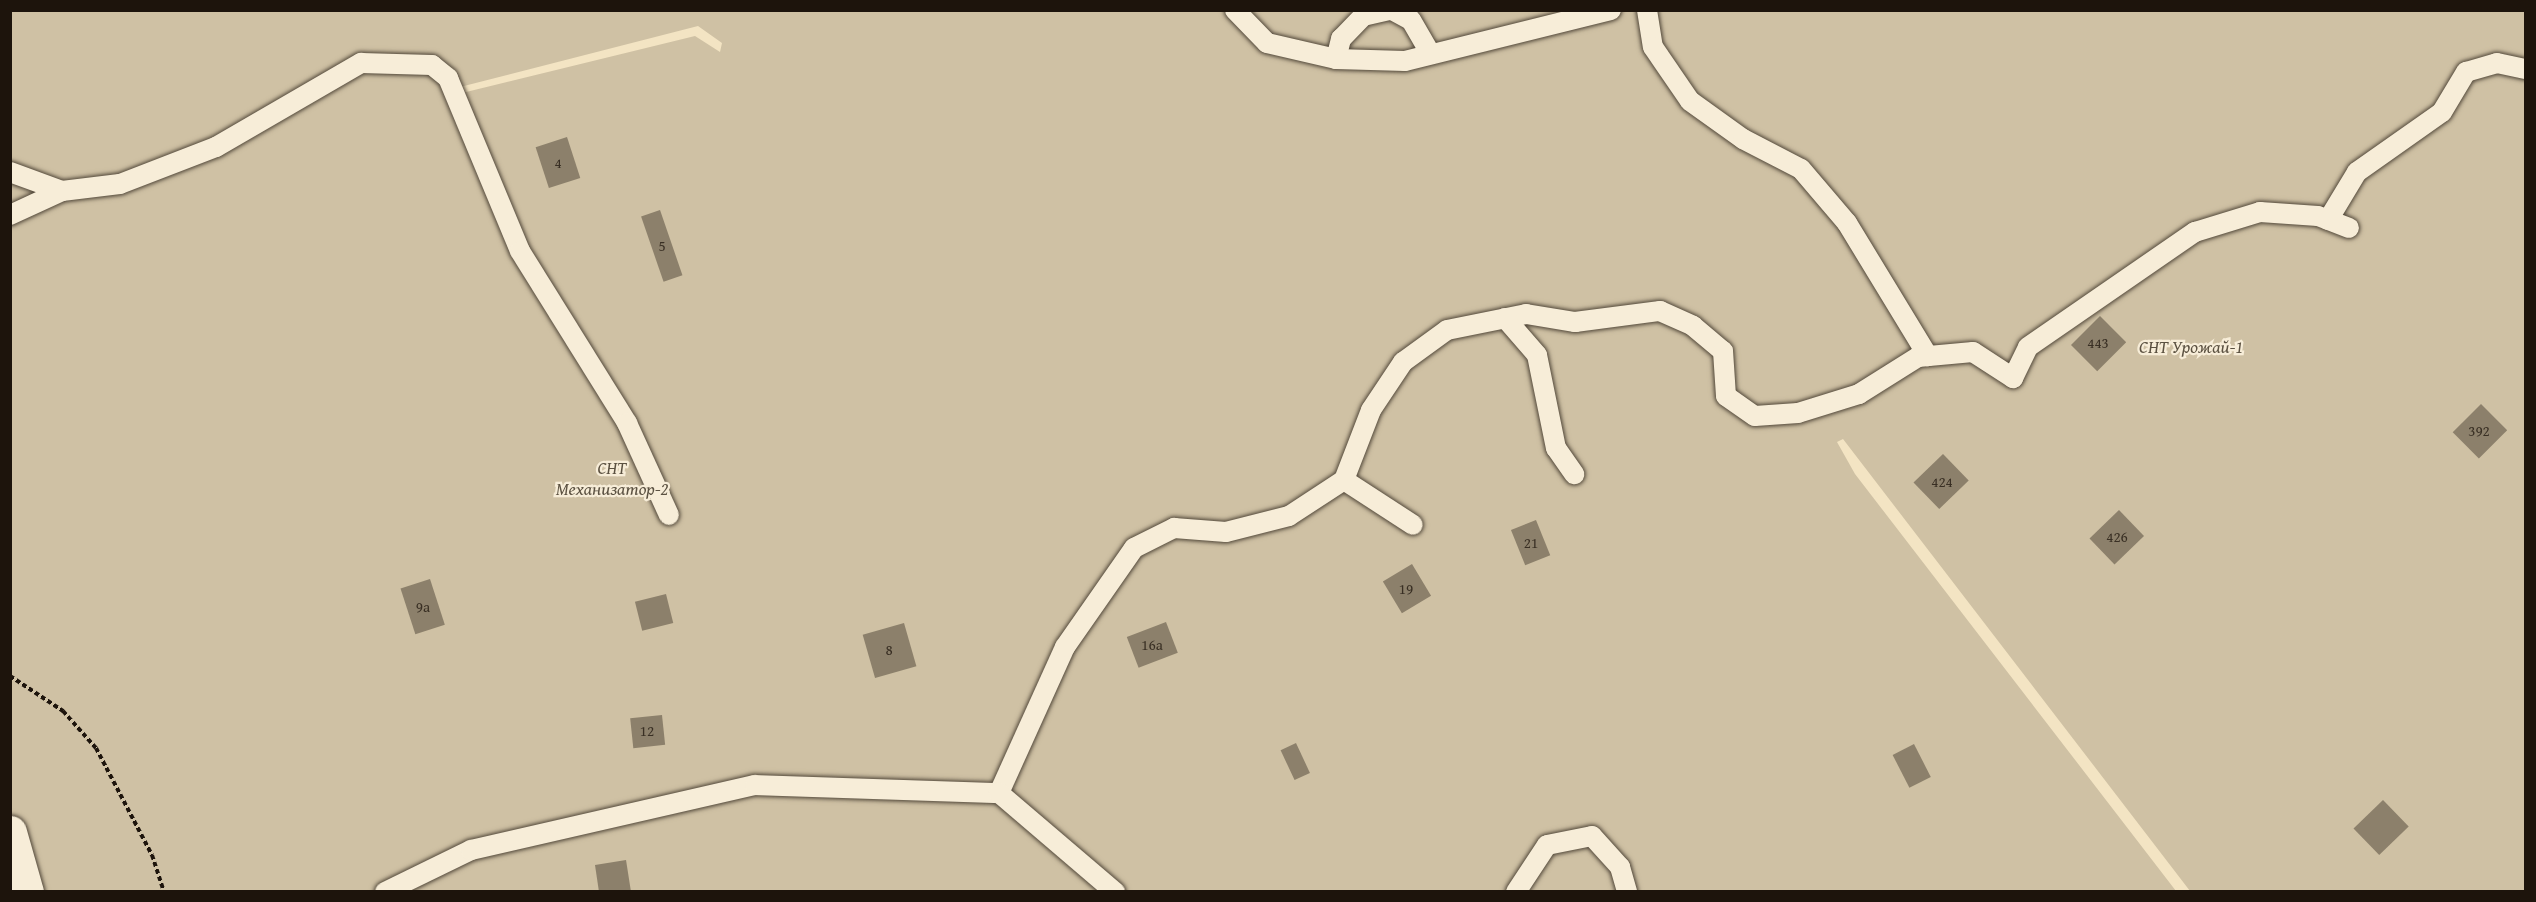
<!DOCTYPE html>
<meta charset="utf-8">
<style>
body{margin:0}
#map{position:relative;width:2536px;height:902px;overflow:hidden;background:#f3e4c3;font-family:"Gentium Book Plus",serif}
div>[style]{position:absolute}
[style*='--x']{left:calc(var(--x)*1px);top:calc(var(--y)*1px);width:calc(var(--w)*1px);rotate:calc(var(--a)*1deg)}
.green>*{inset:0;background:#cfc1a4}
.building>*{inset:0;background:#8c806b;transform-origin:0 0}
.path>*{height:4px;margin-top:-2px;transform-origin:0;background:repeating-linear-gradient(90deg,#1d140c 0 4.5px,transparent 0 7.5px)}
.roads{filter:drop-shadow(0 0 2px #52483a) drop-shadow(0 0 2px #52483a)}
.lane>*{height:20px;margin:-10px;padding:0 10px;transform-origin:10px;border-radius:10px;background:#f7edd8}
.street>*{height:33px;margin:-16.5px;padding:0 16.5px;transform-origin:16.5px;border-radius:16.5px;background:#f7edd8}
span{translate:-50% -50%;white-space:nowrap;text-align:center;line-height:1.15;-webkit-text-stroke:4.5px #f7edd8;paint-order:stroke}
.number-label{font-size:15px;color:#392f24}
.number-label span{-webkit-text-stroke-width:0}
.park-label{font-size:18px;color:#5b5141;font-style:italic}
.frame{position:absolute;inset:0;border:12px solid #1d140c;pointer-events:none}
</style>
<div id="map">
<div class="green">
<i style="clip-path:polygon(evenodd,10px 11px,2525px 11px,2525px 891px,2190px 891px,1843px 439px,1837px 442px,1855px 474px,2176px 891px,11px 891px,10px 11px,698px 26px,722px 43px,720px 52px,695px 36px,462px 93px,460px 87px,698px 26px)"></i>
</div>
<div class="building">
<i style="left:567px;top:137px;width:43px;height:33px;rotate:72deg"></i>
<i style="left:660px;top:210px;width:69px;height:20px;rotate:71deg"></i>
<i style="left:2100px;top:316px;width:37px;height:41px;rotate:45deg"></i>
<i style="left:2481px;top:404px;width:37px;height:40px;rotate:45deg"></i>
<i style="left:1943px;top:454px;width:37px;height:41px;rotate:46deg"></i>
<i style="left:2119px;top:510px;width:36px;height:41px;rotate:46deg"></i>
<i style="left:1536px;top:520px;width:38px;height:27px;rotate:68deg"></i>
<i style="left:1412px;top:564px;width:37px;height:34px;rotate:59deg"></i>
<i style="left:430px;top:579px;width:48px;height:31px;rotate:72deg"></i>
<i style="left:666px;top:594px;width:30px;height:32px;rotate:76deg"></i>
<i style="left:1166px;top:622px;width:33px;height:42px;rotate:69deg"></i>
<i style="left:904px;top:623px;width:45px;height:43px;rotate:74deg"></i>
<i style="left:662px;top:715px;width:30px;height:32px;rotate:84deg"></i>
<i style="left:1296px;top:743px;width:33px;height:17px;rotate:65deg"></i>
<i style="left:1914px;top:744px;width:37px;height:24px;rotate:63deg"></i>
<i style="left:2383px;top:800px;width:37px;height:41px;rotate:46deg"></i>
<i style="clip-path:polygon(626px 860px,631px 892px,599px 892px,595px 865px)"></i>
</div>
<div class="path">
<i style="--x:10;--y:676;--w:64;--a:33.4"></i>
<i style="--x:63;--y:711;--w:50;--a:48.3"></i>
<i style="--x:96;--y:748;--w:121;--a:62.4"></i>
<i style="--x:152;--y:855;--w:39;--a:72"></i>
</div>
<div class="roads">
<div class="lane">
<i style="--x:1235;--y:10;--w:46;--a:45.9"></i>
<i style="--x:1267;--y:43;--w:71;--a:13.1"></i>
<i style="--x:1336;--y:59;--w:69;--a:1.7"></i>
<i style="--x:1405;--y:61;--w:212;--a:-13.9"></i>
<i style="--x:1392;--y:10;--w:21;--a:28"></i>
<i style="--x:1411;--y:20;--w:39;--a:60"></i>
<i style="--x:1647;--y:10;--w:37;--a:81"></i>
<i style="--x:1653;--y:47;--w:65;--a:55.6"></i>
<i style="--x:1690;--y:101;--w:65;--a:35.6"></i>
<i style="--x:1743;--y:139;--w:65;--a:27.3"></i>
<i style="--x:1801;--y:169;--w:71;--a:49.6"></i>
<i style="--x:1847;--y:223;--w:156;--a:58.7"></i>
<i style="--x:1336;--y:59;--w:21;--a:-76"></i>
<i style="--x:1341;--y:39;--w:32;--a:-46"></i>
<i style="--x:1363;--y:16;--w:27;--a:-13"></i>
<i style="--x:10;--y:172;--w:55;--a:20.1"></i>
<i style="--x:10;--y:215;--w:57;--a:-24.8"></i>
<i style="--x:62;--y:191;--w:58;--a:-6.9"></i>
<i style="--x:120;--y:184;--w:103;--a:-21.1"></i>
<i style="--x:216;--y:147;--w:168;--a:-30.1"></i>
<i style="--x:361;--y:63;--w:71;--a:1.6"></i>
<i style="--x:432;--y:65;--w:21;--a:39"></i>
<i style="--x:448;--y:78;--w:187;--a:67.4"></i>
<i style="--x:520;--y:251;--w:203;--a:58.1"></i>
<i style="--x:627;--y:423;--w:101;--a:65.5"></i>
<i style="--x:2328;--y:220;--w:56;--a:-58.9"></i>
<i style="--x:2357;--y:172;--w:104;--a:-35.2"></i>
<i style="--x:2442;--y:112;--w:47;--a:-59"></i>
<i style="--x:2466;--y:72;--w:32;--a:-16"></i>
<i style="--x:2497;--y:63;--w:30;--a:12"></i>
<i style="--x:1505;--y:318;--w:49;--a:49.1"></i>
<i style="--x:1537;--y:355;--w:95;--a:78.5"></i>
<i style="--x:1556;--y:448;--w:32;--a:55"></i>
<i style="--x:1344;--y:480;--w:82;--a:33.1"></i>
<i style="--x:999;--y:793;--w:160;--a:-65.7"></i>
<i style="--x:1065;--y:647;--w:121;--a:-55.1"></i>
<i style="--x:1134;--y:548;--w:45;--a:-26.6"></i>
<i style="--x:1174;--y:528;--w:52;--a:4.4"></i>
<i style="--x:1226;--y:532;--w:65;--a:-14.3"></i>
<i style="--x:1289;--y:516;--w:66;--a:-33.2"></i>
<i style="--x:1344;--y:480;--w:75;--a:-68.9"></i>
<i style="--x:1371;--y:410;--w:58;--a:-56.3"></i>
<i style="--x:1403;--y:362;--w:54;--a:-36"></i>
<i style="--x:1447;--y:330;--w:81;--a:-11.4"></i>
<i style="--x:1526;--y:314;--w:50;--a:9.3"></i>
<i style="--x:1575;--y:322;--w:86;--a:-7.4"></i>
<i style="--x:1660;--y:311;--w:36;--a:24"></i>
<i style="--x:1693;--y:326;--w:39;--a:40"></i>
<i style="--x:1723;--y:351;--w:45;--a:86.2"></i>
<i style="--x:1726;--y:396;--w:35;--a:35"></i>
<i style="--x:1755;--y:416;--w:43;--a:-4"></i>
<i style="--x:1798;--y:413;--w:64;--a:-17.3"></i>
<i style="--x:1859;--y:394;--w:70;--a:-32.1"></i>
<i style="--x:1918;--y:357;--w:55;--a:-5.2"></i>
<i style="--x:1973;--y:352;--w:48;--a:33"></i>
<i style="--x:2013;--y:378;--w:34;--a:-64"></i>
<i style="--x:2028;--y:347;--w:203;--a:-34.6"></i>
<i style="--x:2195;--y:232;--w:68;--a:-17.1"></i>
<i style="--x:2260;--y:212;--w:58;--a:3.9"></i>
<i style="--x:2318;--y:216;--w:33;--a:21"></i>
<i style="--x:385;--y:892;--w:96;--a:-26"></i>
<i style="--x:471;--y:850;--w:291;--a:-12.9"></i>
<i style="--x:755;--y:785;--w:244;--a:1.9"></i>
<i style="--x:999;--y:793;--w:153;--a:40.5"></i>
<i style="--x:1516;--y:892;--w:56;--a:-56.6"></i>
<i style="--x:1547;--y:845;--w:46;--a:-11.3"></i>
<i style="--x:1592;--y:836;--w:42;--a:47.9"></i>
<i style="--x:1620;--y:867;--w:26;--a:74"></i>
</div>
<div class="street">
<i style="--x:10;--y:832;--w:62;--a:74.2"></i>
</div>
</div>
<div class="number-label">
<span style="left:558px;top:163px">4</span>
<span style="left:662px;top:246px">5</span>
<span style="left:2098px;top:343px">443</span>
<span style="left:2479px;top:431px">392</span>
<span style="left:1942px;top:482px">424</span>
<span style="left:2117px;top:537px">426</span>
<span style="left:1531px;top:543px">21</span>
<span style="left:1406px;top:589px">19</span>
<span style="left:423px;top:607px">9а</span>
<span style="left:1152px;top:645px">16а</span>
<span style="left:889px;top:650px">8</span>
<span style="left:647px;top:731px">12</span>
</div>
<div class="park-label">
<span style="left:2191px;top:347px">СНТ Урожай-1</span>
<span style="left:612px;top:479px">СНТ<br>Механизатор-2</span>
</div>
<div class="frame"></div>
</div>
